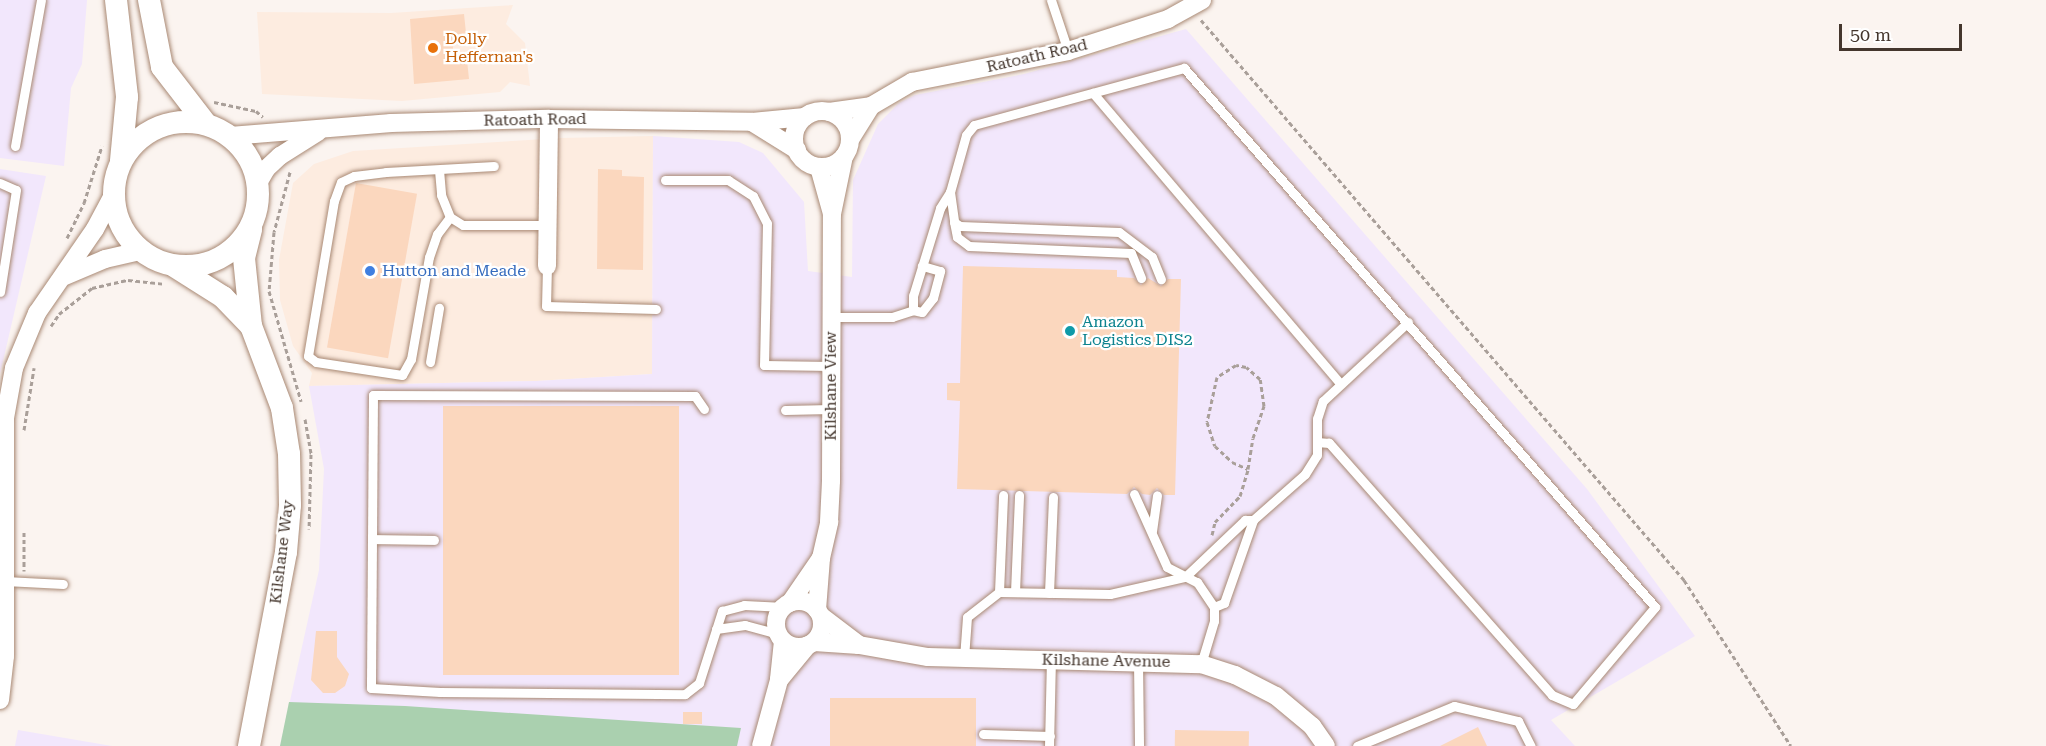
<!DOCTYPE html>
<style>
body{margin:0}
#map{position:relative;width:2046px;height:746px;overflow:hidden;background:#fbf4f0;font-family:"Roboto Serif",serif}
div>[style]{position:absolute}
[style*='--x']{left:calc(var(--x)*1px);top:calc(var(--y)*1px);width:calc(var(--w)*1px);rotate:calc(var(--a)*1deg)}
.built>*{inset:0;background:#fdece0}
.industrial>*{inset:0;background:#f2e7fc}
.green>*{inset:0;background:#aad0af}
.building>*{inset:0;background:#fbd7be;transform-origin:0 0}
.path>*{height:3px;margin-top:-1.5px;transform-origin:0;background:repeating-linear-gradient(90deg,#a99f99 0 4.5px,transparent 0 7.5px)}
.roads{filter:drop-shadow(0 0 2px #a98974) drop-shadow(0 0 2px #a98974)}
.service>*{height:9px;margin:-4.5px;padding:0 4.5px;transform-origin:4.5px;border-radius:4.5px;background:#fff}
.minor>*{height:18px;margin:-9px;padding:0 9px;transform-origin:9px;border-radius:9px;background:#fff}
.minor>.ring{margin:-9px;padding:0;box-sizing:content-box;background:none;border:18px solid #fff;border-radius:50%}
.tertiary>*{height:22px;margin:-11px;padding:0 11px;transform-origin:11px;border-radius:11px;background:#fff}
.tertiary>.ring{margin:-11px;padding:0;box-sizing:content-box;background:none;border:22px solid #fff;border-radius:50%}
.dots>*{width:16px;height:16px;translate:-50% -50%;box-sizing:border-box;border:3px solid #fff;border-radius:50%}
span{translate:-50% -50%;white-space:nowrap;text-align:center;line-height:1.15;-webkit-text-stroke:4.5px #fff;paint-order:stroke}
.food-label{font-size:16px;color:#c56008}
.left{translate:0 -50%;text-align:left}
.street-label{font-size:16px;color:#44362d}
.shop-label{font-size:16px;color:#366cbe}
.culture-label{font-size:16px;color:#0d838f}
.scale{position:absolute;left:1839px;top:24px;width:123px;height:27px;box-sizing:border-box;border:3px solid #44362d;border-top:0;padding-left:8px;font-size:18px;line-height:21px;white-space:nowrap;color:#44362d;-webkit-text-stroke:4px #fff;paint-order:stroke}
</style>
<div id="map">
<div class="built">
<i style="clip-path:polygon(513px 5px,506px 24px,525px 43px,530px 86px,510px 82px,500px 92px,402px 101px,262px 94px,257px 12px,391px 13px)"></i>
<i style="clip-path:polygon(653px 136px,652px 374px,536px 381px,309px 386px,312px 373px,293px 346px,280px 300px,279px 260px,293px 183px,314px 164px,353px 151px,560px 138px)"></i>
</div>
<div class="industrial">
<i style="clip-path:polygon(0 0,87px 0,82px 64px,71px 88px,64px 166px,0 158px)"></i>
<i style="clip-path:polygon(1186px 29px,1587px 489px,1695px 636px,1551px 720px,1575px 746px,280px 746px,319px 570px,324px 469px,309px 386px,536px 381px,652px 374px,653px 136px,739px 142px,763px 153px,804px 202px,808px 271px,852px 277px,853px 180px,878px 124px,899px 103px,915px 95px,1024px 74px)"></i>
<i style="clip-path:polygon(0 169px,46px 176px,0 374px)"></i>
<i style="clip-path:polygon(18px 730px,112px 746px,15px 746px)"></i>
</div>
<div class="green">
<i style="clip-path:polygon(289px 702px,405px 706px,741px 728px,737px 746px,280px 746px)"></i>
</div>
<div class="building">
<i style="clip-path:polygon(464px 14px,466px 33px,452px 35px,454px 62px,467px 60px,469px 79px,414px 84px,410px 19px)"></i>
<i style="clip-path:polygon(598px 169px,622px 170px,622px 176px,644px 177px,643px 270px,597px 269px)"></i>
<i style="left:356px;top:183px;width:62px;height:167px;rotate:10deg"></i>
<i style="clip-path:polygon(963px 266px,1117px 270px,1117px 277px,1134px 278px,1141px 285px,1148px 278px,1161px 286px,1168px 279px,1181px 279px,1175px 495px,1164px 495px,1157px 488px,1150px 495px,1142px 494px,1134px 487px,1127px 494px,957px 489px,960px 401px,947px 400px,947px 383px,960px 383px)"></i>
<i style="left:443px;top:406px;width:236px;height:269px"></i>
<i style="clip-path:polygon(316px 631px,337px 631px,337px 657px,349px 674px,345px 686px,335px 693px,323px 693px,311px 680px)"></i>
<i style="left:830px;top:698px;width:146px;height:48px"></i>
<i style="left:683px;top:712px;width:19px;height:12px"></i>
<i style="clip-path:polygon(1478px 727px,1487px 746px,1440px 746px)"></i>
<i style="left:1175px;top:730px;width:74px;height:16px;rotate:1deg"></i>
</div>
<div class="path">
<i style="--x:1201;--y:20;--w:740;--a:49.22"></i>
<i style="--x:1684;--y:580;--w:197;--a:57.2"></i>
<i style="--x:214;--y:102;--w:43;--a:12.1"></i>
<i style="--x:256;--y:111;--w:9;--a:41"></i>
<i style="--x:290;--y:172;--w:62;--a:104.9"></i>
<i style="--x:274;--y:232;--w:59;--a:94.8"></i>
<i style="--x:269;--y:291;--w:115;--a:73.8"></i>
<i style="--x:67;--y:238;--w:39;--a:-64"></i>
<i style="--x:84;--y:203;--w:60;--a:-72.5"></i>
<i style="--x:51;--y:326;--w:14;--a:-56"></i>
<i style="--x:59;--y:314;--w:42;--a:-38.2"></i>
<i style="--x:92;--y:288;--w:37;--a:-13"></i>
<i style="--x:128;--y:280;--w:37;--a:6"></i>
<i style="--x:305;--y:419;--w:36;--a:80"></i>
<i style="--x:311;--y:454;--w:75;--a:91.5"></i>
<i style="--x:24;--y:430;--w:63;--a:-80.8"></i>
<i style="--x:24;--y:532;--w:39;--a:90"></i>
<i style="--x:1212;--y:535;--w:13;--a:-77"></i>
<i style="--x:1215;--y:522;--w:36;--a:-46"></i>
<i style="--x:1240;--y:496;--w:28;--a:-73"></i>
<i style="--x:1248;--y:469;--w:31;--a:-81"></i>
<i style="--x:1253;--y:438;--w:34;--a:-71"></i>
<i style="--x:1264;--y:406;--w:27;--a:-98"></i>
<i style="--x:1260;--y:379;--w:18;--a:-139"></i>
<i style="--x:1246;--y:367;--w:10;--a:-169"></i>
<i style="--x:1236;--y:365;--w:22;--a:148"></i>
<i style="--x:1217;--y:377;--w:46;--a:102.5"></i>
<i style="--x:1207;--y:422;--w:25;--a:72"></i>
<i style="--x:1215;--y:446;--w:23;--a:43"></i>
<i style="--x:1232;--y:462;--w:17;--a:24"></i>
</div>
<div class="roads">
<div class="service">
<i style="--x:1051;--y:0;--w:54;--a:71.6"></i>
<i style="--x:1093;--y:93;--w:381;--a:49.6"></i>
<i style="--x:15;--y:146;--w:148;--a:-79.9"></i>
<i style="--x:439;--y:170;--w:25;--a:85"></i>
<i style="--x:441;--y:195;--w:24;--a:68"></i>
<i style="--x:450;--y:217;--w:15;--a:32"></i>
<i style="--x:463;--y:225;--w:85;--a:0"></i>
<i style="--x:665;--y:180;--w:63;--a:0"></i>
<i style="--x:728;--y:180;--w:30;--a:33"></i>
<i style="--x:753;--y:196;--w:30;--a:63"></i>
<i style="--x:767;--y:223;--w:142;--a:91.2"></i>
<i style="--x:764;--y:365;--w:67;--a:0.9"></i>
<i style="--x:0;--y:183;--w:17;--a:24"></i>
<i style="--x:16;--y:190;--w:103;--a:98.9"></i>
<i style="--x:950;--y:192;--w:30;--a:82"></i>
<i style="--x:954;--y:222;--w:7;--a:34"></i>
<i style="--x:960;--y:226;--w:159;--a:2.2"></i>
<i style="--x:1119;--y:232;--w:41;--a:37.1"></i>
<i style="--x:1152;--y:257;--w:24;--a:68"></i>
<i style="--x:450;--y:217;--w:21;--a:127"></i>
<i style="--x:437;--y:234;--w:24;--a:109"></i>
<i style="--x:429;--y:257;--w:104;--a:100"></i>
<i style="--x:411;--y:359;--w:18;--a:119"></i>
<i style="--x:402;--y:375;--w:87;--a:-171.4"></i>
<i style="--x:316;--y:362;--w:10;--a:-143"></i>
<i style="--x:308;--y:356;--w:157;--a:-80.5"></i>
<i style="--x:334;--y:201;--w:20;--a:-70"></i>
<i style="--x:341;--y:182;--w:14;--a:-25"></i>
<i style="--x:354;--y:176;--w:32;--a:-7"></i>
<i style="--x:386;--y:172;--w:108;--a:-3.2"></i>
<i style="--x:954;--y:222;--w:15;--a:79"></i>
<i style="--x:957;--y:237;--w:15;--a:37"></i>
<i style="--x:969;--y:246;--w:162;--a:2.5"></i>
<i style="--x:1131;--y:253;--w:27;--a:68"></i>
<i style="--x:547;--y:266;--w:40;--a:91.4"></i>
<i style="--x:546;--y:306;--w:110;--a:1.6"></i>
<i style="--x:913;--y:310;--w:14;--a:-90"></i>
<i style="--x:913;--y:296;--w:92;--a:-72.9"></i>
<i style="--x:940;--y:208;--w:19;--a:-58"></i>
<i style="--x:950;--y:192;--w:59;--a:-74.3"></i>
<i style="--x:966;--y:135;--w:13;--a:-51"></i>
<i style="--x:974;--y:125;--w:218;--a:-15.2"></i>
<i style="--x:1184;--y:68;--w:716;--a:48.85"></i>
<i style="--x:1655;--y:607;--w:127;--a:130.2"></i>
<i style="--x:1573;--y:704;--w:23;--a:-157"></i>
<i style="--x:1552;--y:695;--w:337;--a:-131.5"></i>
<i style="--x:1329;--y:443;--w:12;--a:-175"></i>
<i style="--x:831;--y:317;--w:61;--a:0"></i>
<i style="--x:892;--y:317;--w:22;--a:-18"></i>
<i style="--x:913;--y:310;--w:9;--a:13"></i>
<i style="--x:922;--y:312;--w:18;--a:-52"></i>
<i style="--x:933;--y:298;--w:28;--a:-75"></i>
<i style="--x:940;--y:271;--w:19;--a:-164"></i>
<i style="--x:430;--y:362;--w:55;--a:-80.5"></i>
<i style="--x:704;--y:409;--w:16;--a:-125"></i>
<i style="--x:695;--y:396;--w:322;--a:-179.8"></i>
<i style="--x:373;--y:395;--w:293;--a:90.4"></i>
<i style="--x:371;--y:688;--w:69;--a:3.3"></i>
<i style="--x:440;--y:692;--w:245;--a:0.5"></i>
<i style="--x:685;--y:694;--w:18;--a:-38"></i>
<i style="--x:699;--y:683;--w:76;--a:-72.3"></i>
<i style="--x:722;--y:611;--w:23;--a:-15"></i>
<i style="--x:744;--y:605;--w:40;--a:2.9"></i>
<i style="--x:785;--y:410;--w:46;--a:-1.2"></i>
<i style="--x:1134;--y:494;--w:80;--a:65.7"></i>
<i style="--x:1167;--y:567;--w:34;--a:27"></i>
<i style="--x:1197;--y:582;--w:30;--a:56"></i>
<i style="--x:1214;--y:607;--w:14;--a:90"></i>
<i style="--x:1214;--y:621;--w:45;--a:106.8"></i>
<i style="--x:1152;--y:531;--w:36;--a:-82"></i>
<i style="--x:372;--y:539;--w:62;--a:0.9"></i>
<i style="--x:5;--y:581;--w:58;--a:3"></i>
<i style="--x:999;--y:592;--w:97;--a:-87.6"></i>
<i style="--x:1015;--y:592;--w:97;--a:-87.6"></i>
<i style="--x:1049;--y:593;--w:96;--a:-87.6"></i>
<i style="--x:1214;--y:607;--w:11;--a:-22"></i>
<i style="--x:1224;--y:603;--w:88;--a:-70.7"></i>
<i style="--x:716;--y:629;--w:29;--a:-8"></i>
<i style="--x:745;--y:625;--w:35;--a:15"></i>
<i style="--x:964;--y:658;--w:41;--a:-85.8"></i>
<i style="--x:967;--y:617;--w:41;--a:-38"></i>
<i style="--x:999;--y:592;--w:111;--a:1"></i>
<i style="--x:1110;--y:594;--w:77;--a:-12.8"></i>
<i style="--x:1185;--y:577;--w:83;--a:-43.5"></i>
<i style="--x:1245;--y:520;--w:8;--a:0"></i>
<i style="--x:1253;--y:520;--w:69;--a:-41.5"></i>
<i style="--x:1305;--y:474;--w:22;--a:-58"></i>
<i style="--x:1317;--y:455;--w:36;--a:-90"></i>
<i style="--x:1317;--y:419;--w:19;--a:-72"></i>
<i style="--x:1323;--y:401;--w:116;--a:-42.9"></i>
<i style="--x:1138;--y:661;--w:85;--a:89.3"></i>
<i style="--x:983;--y:734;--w:67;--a:1.7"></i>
<i style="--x:1049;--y:746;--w:86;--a:-88.7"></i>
<i style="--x:1357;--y:746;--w:105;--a:-22.4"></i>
<i style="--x:1454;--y:706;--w:66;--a:13.2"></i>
<i style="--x:1518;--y:721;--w:28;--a:63"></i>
</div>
<div class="minor">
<i style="--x:871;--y:106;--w:48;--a:-30.3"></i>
<i style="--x:912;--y:82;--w:159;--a:-11.2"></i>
<i style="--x:1068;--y:51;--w:105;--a:-17.7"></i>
<i style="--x:1168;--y:19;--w:39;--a:-29"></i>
<i class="ring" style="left:794px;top:111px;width:38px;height:38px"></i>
<i style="--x:829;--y:112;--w:42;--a:-8.1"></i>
<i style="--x:871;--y:106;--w:38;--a:122"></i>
<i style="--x:230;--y:136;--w:162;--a:-4.6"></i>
<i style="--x:391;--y:123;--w:158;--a:-1.5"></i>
<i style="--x:549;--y:119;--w:203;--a:0.8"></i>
<i style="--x:797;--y:150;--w:53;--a:-148.1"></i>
<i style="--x:752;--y:122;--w:53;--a:-5.4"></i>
<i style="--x:819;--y:167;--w:49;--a:74.5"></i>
<i style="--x:832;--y:214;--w:59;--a:-78.3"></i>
<i style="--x:258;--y:183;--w:16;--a:-60"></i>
<i style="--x:266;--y:169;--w:19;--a:-43"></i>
<i style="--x:280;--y:156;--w:45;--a:-32.3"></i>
<i style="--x:547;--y:266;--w:147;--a:-89.2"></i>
<i style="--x:65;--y:276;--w:43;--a:-23"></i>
<i style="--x:105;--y:259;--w:37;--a:-13"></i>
<i style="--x:821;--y:558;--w:37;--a:-77"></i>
<i style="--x:829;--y:522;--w:41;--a:-87.2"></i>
<i style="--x:831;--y:481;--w:267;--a:-89.8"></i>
<i class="ring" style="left:776px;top:601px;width:28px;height:28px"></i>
<i style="--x:790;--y:603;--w:55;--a:-55.4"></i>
<i style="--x:821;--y:558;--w:52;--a:94.4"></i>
<i style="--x:783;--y:641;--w:39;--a:96"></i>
<i style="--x:779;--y:680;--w:45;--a:-50.4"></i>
<i style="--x:814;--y:642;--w:45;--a:3.8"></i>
<i style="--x:859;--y:645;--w:48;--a:-142.7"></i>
<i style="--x:859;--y:645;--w:70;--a:9.9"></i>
<i style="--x:928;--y:657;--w:273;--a:1.5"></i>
<i style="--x:1201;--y:664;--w:36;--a:18"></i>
<i style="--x:1235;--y:675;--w:46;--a:27.1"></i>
<i style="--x:1276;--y:696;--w:47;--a:39.8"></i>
<i style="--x:1312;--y:726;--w:24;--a:55"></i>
<i style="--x:0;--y:700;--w:44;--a:-83.5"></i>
<i style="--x:5;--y:656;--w:238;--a:-90"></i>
<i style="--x:5;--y:418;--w:51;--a:-79.8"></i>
<i style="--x:14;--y:368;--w:60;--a:-67.3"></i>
<i style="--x:37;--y:313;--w:102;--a:-55.4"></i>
<i style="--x:95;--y:229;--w:40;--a:-62"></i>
<i style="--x:761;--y:746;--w:68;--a:-74.7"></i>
</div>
<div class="tertiary">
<i style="--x:116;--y:0;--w:98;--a:83.5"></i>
<i style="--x:127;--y:97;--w:64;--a:95.4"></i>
<i style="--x:149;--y:0;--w:68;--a:79"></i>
<i style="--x:162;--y:67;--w:72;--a:52.3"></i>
<i class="ring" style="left:114px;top:122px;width:122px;height:122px"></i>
<i style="--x:174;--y:266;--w:58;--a:32.3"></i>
<i style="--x:223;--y:297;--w:40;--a:46"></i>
<i style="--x:249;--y:746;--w:197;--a:-79.2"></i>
<i style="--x:286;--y:552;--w:47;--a:-85.1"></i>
<i style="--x:290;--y:505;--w:51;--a:-91.1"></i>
<i style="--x:289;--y:454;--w:47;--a:-98.7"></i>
<i style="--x:282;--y:408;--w:88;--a:-110.7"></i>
<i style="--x:251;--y:326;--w:68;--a:-95.9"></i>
<i style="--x:244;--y:258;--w:30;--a:-76"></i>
</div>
</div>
<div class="dots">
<i style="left:433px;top:48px;background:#e8710a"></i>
<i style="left:370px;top:271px;background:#3f7fe0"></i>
<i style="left:1070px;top:331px;background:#0f9aa8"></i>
</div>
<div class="food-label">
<span class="left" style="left:445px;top:48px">Dolly<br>Heffernan's</span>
</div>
<div class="street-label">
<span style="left:1037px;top:56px;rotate:-13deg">Ratoath Road</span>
<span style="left:535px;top:120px;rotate:-1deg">Ratoath Road</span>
<span style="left:831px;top:386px;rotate:-90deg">Kilshane View</span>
<span style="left:282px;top:552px;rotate:-83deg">Kilshane Way</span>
<span style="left:1106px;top:661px;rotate:1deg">Kilshane Avenue</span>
</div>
<div class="shop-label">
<span class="left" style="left:382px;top:271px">Hutton and Meade</span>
</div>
<div class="culture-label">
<span class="left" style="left:1082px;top:331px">Amazon<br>Logistics DIS2</span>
</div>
<div class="scale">50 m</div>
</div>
